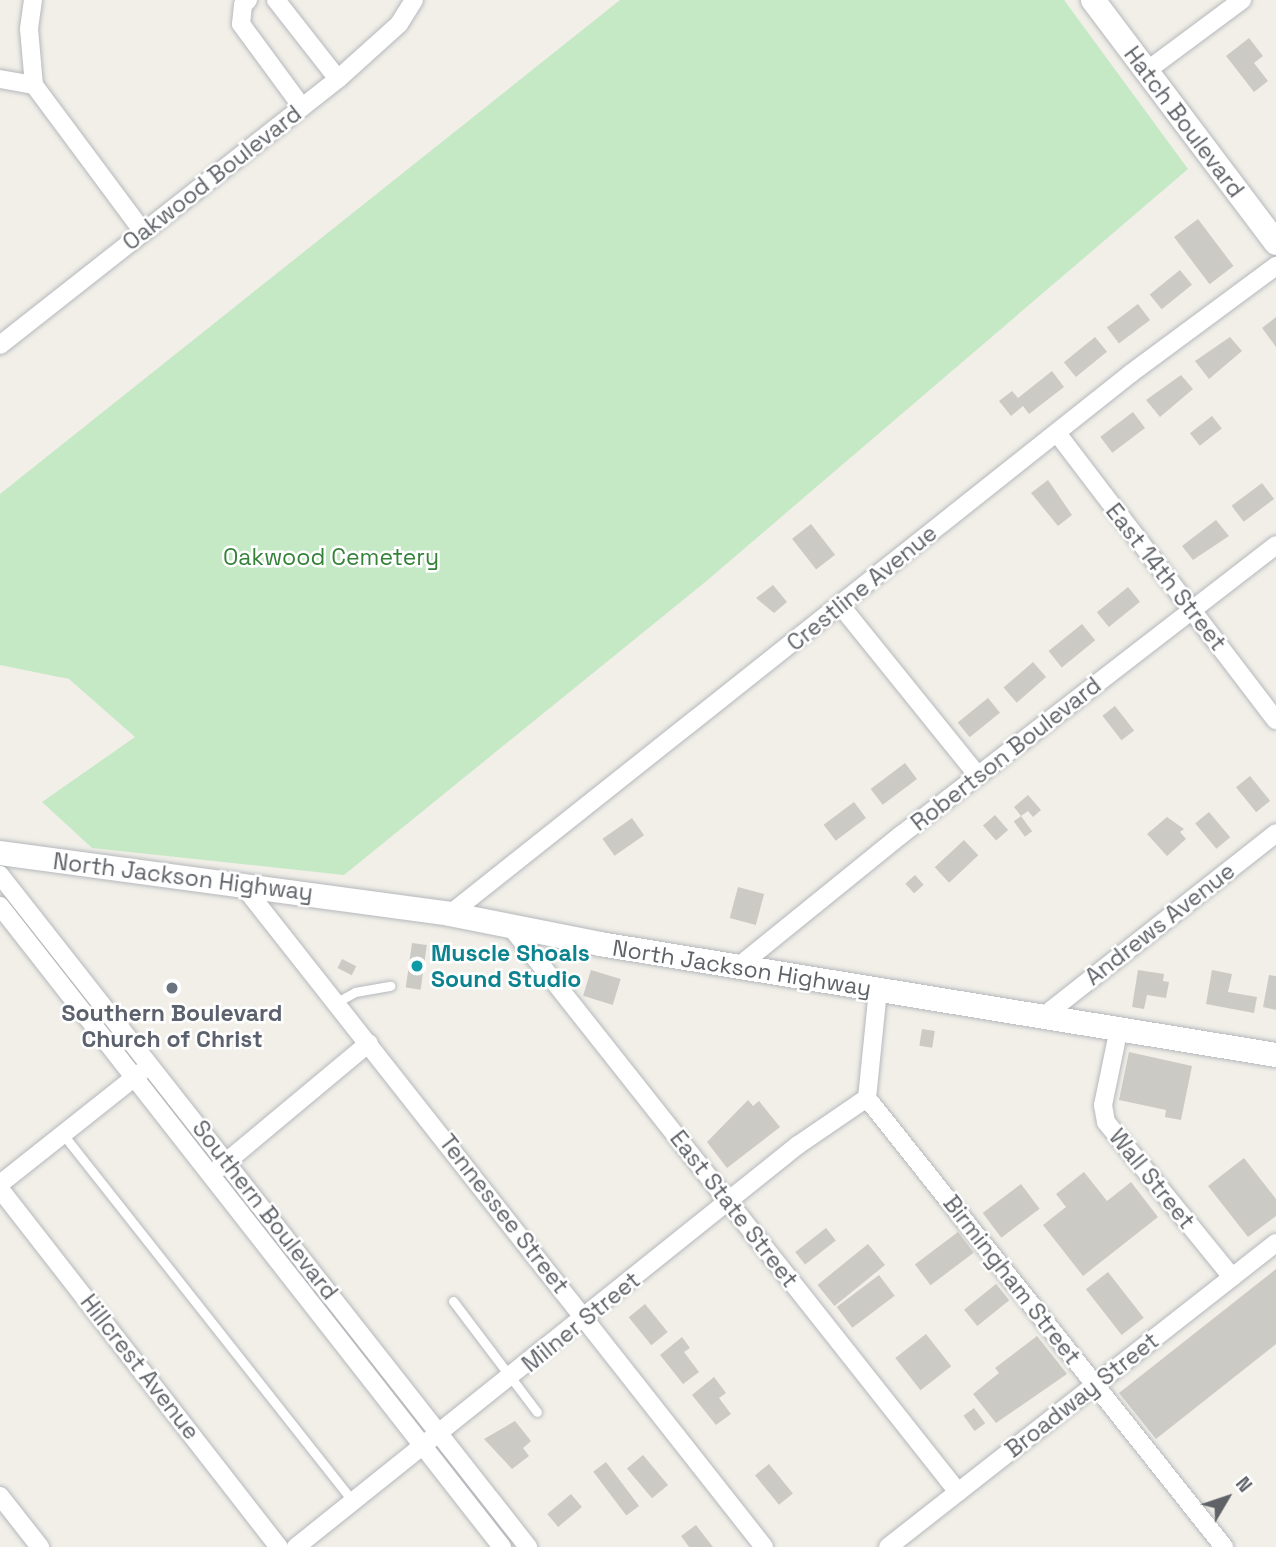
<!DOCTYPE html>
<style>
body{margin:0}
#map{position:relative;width:1276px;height:1547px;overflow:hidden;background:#f1efe8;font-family:"Space Grotesk",sans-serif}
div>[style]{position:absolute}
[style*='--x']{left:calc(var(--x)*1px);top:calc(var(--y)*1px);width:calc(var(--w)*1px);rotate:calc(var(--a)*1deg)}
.green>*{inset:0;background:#c5e8c5}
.building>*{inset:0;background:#cccac5;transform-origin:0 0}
.roads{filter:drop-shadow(0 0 2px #b5b8bc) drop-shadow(0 0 2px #b5b8bc)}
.service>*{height:9px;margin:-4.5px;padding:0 4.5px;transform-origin:4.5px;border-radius:4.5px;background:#fff}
.minor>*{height:18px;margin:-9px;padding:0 9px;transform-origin:9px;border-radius:9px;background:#fff}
.secondary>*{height:24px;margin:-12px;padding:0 12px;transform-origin:12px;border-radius:12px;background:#fff}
.dots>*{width:19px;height:19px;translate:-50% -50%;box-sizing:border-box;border:4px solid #fff;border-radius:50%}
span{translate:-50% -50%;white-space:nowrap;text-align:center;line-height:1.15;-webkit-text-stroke:5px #fff;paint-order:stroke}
.street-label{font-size:23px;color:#5f6368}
.park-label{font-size:23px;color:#348238}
.culture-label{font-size:23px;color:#0d838f;font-weight:700}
.left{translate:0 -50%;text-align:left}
.worship-label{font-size:23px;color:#5b616d;font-weight:700}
.north{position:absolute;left:1192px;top:1463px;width:70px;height:70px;-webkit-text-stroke:5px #fff;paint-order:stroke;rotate:51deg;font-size:19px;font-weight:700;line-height:28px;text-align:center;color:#5f6368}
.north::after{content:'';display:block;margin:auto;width:24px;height:32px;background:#5f6368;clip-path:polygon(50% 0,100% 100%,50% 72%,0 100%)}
</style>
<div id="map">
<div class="green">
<i style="clip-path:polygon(620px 0,1064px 0,1188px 169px,704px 583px,344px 875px,92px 848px,42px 802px,135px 737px,69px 679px,0 665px,0 494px)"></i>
</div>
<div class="building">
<i style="clip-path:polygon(1249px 38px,1263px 56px,1254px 63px,1268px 81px,1254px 92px,1226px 56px)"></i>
<i style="left:1198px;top:219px;width:59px;height:30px;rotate:53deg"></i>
<i style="left:1180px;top:270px;width:19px;height:39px;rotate:51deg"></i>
<i style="left:1138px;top:304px;width:20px;height:39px;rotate:53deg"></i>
<i style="clip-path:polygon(1276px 317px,1276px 347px,1262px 328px)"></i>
<i style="left:1095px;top:337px;width:19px;height:40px;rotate:51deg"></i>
<i style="clip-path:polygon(1230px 337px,1242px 351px,1209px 379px,1195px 361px)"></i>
<i style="clip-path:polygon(1052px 371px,1064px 387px,1029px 414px,1023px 406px,1011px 416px,999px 401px,1012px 391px,1018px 398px)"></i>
<i style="clip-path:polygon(1181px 375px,1193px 389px,1160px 417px,1146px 400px)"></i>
<i style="left:1133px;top:412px;width:20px;height:41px;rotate:53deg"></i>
<i style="left:1212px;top:416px;width:16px;height:28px;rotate:52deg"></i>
<i style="clip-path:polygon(1048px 480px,1072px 515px,1058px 526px,1031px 493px)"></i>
<i style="left:1262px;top:483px;width:20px;height:38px;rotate:53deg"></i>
<i style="clip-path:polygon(1216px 520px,1229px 536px,1193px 560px,1182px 546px)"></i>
<i style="left:811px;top:524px;width:39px;height:24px;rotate:52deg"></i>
<i style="clip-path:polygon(773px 585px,787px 602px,774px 613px,756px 598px)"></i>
<i style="left:1128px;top:587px;width:19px;height:40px;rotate:51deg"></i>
<i style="left:1082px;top:624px;width:21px;height:43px;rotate:51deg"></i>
<i style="left:1033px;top:662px;width:20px;height:39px;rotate:49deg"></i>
<i style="left:988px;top:698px;width:19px;height:39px;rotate:51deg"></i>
<i style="left:1115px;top:706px;width:31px;height:16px;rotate:52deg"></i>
<i style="left:905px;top:763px;width:20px;height:43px;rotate:53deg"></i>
<i style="left:1250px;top:776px;width:32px;height:18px;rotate:51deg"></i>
<i style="clip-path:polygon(1028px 795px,1041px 810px,1033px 817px,1028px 811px,1021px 816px,1014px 807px)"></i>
<i style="left:854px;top:802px;width:20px;height:38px;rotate:53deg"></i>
<i style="left:1209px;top:812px;width:33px;height:18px;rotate:50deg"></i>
<i style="left:995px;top:815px;width:20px;height:16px;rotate:49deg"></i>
<i style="left:1021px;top:816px;width:19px;height:9px;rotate:54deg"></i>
<i style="clip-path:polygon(1167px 817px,1184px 829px,1180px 832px,1186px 839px,1167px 856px,1147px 834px)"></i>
<i style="left:632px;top:818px;width:21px;height:36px;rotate:55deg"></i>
<i style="left:964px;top:840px;width:21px;height:40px;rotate:47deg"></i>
<i style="left:915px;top:875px;width:13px;height:13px;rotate:48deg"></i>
<i style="left:738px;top:887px;width:27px;height:32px;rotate:15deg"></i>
<i style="left:412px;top:943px;width:15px;height:45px;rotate:8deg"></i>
<i style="left:342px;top:959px;width:16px;height:10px;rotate:27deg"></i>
<i style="left:591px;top:970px;width:31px;height:27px;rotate:17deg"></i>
<i style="clip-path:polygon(1138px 970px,1164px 974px,1163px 981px,1169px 982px,1166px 998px,1147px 995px,1144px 1009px,1132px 1007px)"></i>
<i style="clip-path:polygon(1212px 970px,1232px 974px,1228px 992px,1257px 997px,1254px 1013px,1206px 1004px)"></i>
<i style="clip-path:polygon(1269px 975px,1276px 976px,1276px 1010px,1263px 1007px)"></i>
<i style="left:922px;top:1029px;width:13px;height:17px;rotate:9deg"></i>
<i style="clip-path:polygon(1129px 1052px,1192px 1066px,1181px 1120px,1165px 1117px,1166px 1110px,1119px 1100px)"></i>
<i style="clip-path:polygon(748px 1100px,753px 1106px,759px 1101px,780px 1127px,727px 1168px,707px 1142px)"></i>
<i style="clip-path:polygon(1244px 1158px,1276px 1199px,1276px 1216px,1248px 1237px,1208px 1186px)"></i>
<i style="clip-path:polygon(1084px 1172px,1107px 1201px,1131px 1182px,1158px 1217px,1083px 1276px,1043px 1225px,1066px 1207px,1056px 1194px)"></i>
<i style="left:1021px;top:1184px;width:31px;height:48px;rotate:53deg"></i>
<i style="left:826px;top:1228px;width:16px;height:39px;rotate:52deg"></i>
<i style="left:958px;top:1232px;width:26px;height:54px;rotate:53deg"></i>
<i style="left:868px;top:1244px;width:27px;height:65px;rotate:51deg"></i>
<i style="clip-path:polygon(1276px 1269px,1276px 1344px,1156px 1439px,1119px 1393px)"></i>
<i style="left:1108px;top:1272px;width:58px;height:28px;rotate:52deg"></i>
<i style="left:879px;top:1275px;width:26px;height:53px;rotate:53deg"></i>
<i style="left:996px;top:1284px;width:21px;height:41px;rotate:51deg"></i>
<i style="left:645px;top:1304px;width:36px;height:21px;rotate:51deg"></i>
<i style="left:926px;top:1334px;width:41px;height:39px;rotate:52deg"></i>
<i style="clip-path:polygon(1037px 1336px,1067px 1374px,996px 1423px,973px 1394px,999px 1373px,995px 1368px)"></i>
<i style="clip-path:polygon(682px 1337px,690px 1348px,684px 1352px,699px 1372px,683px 1384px,660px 1355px)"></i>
<i style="clip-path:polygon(714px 1377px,726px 1393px,719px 1398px,731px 1414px,716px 1425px,692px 1395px)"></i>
<i style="left:974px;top:1408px;width:19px;height:13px;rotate:54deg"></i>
<i style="clip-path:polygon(515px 1421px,531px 1441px,523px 1448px,529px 1456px,512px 1469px,484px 1439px)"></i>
<i style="left:643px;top:1455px;width:39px;height:21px;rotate:50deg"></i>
<i style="left:606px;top:1462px;width:55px;height:16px;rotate:53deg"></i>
<i style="left:769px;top:1464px;width:38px;height:18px;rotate:51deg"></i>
<i style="left:571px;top:1494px;width:17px;height:31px;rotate:50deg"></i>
<i style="clip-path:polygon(696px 1525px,713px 1547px,689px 1547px,681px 1536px)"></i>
</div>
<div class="roads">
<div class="service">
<i style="--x:337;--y:1002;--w:21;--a:-29"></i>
<i style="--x:355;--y:992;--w:36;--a:-10"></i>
<i style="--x:62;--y:1133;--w:470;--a:51.7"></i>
<i style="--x:453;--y:1301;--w:139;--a:52.9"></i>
</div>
<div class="minor">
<i style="--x:33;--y:0;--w:29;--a:98"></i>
<i style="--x:29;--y:29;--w:56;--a:84.9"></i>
<i style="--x:34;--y:85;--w:183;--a:53.4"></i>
<i style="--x:248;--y:0;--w:7;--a:135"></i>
<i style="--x:243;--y:5;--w:19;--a:96"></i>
<i style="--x:241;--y:24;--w:103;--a:53.7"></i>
<i style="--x:276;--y:0;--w:100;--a:51.9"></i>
<i style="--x:1145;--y:72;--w:121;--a:-36.6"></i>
<i style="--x:0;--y:79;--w:35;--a:10"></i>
<i style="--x:0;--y:345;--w:430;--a:-38.2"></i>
<i style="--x:338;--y:79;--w:82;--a:-42"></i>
<i style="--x:399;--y:24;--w:28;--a:-58"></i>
<i style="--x:1057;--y:433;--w:361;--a:52.7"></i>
<i style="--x:841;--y:606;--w:218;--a:51.1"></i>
<i style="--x:0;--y:875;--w:855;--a:51.84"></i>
<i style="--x:241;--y:883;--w:845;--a:51.77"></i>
<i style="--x:0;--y:906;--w:814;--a:51.93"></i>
<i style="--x:450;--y:914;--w:868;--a:-38.45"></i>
<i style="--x:1130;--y:374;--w:182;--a:-36.5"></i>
<i style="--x:510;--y:926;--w:722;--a:51.64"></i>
<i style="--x:739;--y:966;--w:208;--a:-39"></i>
<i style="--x:901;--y:835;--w:474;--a:-37.7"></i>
<i style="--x:878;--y:990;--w:109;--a:95.8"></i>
<i style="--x:867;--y:1098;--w:574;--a:51.51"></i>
<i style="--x:1045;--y:1015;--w:294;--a:-38.2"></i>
<i style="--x:1119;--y:1028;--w:79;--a:101.7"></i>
<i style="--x:1103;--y:1105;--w:17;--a:80"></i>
<i style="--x:1106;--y:1122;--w:200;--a:50.9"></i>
<i style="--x:219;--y:1168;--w:195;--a:-39.8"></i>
<i style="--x:0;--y:1184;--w:179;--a:-38.4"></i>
<i style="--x:0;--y:1189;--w:454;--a:52.1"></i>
<i style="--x:0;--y:1496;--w:65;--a:51.9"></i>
<i style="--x:296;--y:1547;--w:643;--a:-38.69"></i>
<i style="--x:798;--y:1145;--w:83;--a:-34.3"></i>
<i style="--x:888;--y:1547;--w:493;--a:-38.1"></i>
</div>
<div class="secondary">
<i style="--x:1093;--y:0;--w:304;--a:53"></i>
<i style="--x:0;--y:853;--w:454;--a:7.7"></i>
<i style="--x:450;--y:914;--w:153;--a:11.3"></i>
<i style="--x:600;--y:944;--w:685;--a:9.32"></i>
</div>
</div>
<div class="dots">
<i style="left:417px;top:966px;background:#0f9aa8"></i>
<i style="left:172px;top:988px;background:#6b7280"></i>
</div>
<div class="street-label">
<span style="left:1184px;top:122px;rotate:53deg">Hatch Boulevard</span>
<span style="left:212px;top:178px;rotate:-38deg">Oakwood Boulevard</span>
<span style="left:1166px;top:577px;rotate:52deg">East 14th Street</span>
<span style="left:862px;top:588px;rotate:-39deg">Crestline Avenue</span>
<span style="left:1006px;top:754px;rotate:-38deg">Robertson Boulevard</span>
<span style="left:183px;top:877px;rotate:7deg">North Jackson Highway</span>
<span style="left:1160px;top:924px;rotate:-38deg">Andrews Avenue</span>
<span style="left:742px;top:968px;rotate:9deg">North Jackson Highway</span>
<span style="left:1152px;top:1179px;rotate:51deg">Wall Street</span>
<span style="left:734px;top:1209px;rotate:52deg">East State Street</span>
<span style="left:265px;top:1210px;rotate:52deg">Southern Boulevard</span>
<span style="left:504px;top:1214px;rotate:52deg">Tennessee Street</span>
<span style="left:1012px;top:1280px;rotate:52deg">Birmingham Street</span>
<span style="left:581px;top:1322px;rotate:-39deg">Milner Street</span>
<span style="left:140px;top:1367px;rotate:52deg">Hillcrest Avenue</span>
<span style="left:1082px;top:1395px;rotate:-38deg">Broadway Street</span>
</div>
<div class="park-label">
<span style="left:331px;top:557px">Oakwood Cemetery</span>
</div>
<div class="culture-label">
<span class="left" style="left:431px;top:966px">Muscle Shoals<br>Sound Studio</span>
</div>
<div class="worship-label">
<span style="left:172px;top:1026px">Southern Boulevard<br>Church of Christ</span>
</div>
<div class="north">N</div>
</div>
